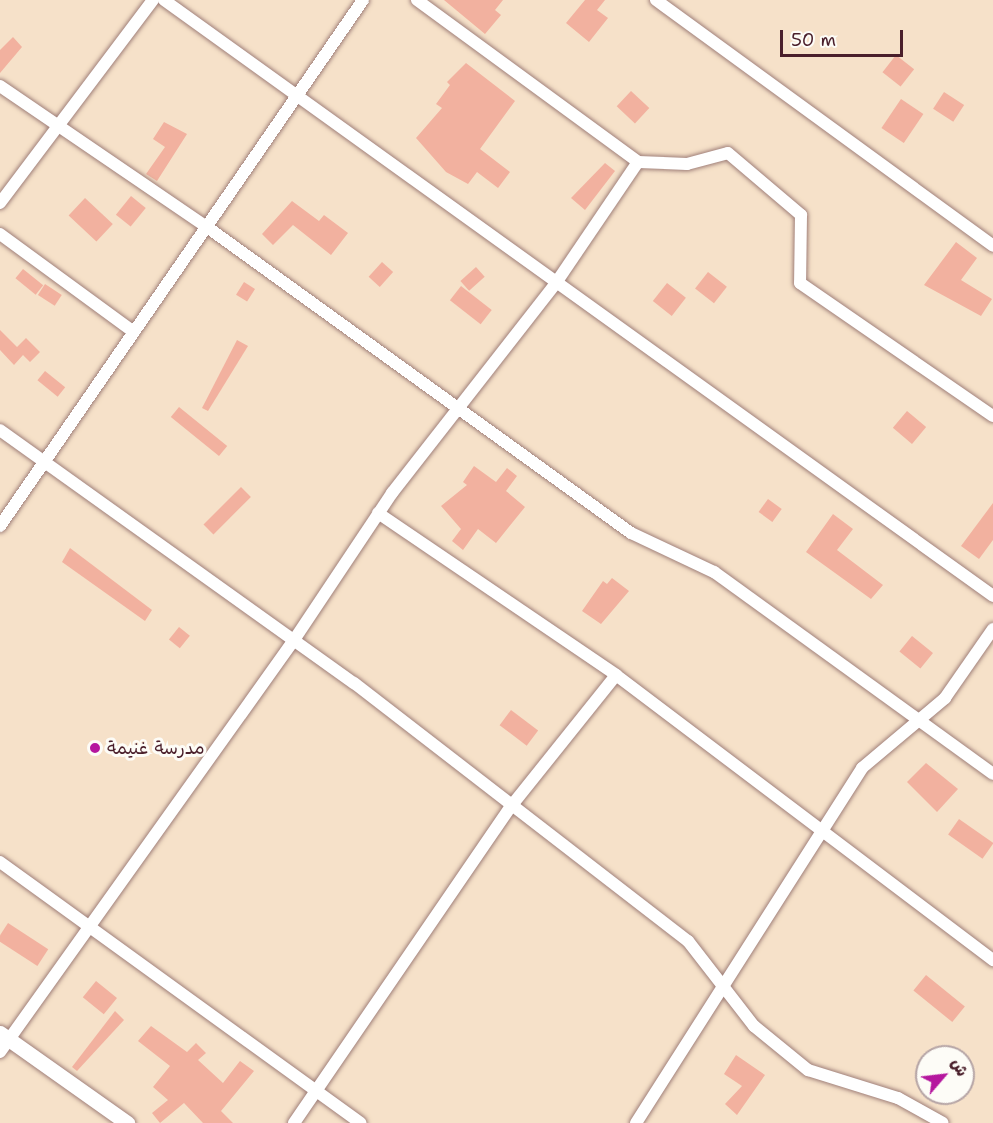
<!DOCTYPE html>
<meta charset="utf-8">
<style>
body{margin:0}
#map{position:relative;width:993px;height:1123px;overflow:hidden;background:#f6e1c9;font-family:"Shantell Sans","Playpen Sans Arabic",sans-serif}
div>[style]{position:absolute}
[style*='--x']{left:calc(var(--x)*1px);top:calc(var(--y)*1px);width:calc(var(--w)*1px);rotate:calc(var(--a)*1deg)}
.building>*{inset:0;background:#f2b19f;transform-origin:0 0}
.roads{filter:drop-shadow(0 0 2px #a0807a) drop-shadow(0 0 2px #a0807a)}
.minor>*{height:12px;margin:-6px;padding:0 6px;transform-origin:6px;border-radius:6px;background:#fff}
.tertiary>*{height:15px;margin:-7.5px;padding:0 7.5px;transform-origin:7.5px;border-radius:7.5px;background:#fff}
.dots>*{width:16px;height:16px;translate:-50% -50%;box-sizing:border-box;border:3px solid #fdfcf7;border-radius:50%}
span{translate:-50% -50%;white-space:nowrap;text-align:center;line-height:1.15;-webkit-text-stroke:6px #fdfcf7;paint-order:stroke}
.poi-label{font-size:18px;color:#4a1f2b}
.left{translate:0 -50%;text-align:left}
.north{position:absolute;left:915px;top:1045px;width:60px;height:60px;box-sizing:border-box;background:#fdfcf7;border:2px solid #b5a4a5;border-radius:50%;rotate:62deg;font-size:16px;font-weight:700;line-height:24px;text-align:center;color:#4a1f2b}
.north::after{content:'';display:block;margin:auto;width:21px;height:27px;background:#b5179e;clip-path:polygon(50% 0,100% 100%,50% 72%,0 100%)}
.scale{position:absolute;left:780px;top:30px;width:123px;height:27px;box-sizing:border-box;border:3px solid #4a1f2b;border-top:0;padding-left:8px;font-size:18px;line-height:21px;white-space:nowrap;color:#4a1f2b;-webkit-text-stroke:4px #fdfcf7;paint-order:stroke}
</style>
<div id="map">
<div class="building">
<i style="clip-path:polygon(444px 0,503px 0,495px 10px,501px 15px,485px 34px)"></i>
<i style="clip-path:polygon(585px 0,605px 0,597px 10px,608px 18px,589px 42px,566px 23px)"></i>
<i style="clip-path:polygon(13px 37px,22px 47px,0 73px,0 50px)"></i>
<i style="left:896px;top:55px;width:23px;height:22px;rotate:38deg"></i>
<i style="clip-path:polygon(466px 63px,515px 101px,480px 149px,510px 172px,498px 188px,477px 172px,468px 184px,446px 172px,416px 138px,442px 108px,436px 104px,450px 85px,447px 82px)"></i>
<i style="left:631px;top:91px;width:25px;height:21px;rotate:43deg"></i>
<i style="left:944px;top:92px;width:24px;height:20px;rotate:33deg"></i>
<i style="left:901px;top:99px;width:27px;height:35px;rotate:34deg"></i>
<i style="clip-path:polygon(164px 122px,187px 134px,157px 181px,146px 174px,165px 147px,153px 139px)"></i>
<i style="clip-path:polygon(605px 163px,615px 171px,585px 210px,571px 198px)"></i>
<i style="left:131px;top:196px;width:19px;height:24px;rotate:39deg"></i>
<i style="left:85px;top:198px;width:38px;height:24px;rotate:43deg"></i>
<i style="clip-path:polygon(292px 201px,319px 221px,324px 215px,348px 233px,331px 255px,293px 225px,273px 245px,262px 234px)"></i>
<i style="clip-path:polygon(956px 242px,977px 258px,961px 280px,992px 299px,981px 316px,924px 285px)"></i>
<i style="left:382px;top:262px;width:15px;height:20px;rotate:42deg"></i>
<i style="left:476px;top:267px;width:13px;height:21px;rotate:48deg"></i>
<i style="left:23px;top:269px;width:26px;height:12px;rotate:39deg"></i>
<i style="left:708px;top:272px;width:24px;height:21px;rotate:38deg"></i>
<i style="left:244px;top:282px;width:13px;height:15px;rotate:32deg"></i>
<i style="left:667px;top:283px;width:24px;height:23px;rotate:38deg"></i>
<i style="left:45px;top:284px;width:20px;height:13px;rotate:33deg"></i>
<i style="left:461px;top:286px;width:39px;height:18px;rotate:38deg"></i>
<i style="clip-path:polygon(0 330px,17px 347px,26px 338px,40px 352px,30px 362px,23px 355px,14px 365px,0 350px)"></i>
<i style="clip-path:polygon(237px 340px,248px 346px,208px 411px,202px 408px)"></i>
<i style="left:45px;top:371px;width:26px;height:12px;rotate:39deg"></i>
<i style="left:179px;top:407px;width:62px;height:13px;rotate:39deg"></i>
<i style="left:907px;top:411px;width:25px;height:22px;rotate:40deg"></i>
<i style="clip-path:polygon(474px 466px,496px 482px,507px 468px,517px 476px,506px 491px,525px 507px,496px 543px,478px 529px,463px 550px,452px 541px,461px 529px,441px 506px,467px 485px,463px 482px)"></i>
<i style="left:241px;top:487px;width:14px;height:53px;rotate:45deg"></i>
<i style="left:768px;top:499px;width:17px;height:16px;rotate:36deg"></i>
<i style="clip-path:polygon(993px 503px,993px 540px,979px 559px,961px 546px)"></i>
<i style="clip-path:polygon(833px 514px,853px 529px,837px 550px,883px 585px,871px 599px,806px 552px)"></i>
<i style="clip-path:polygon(70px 548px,152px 610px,145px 621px,62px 562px)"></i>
<i style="clip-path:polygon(612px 578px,629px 591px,601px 624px,582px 611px,603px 581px,607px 584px)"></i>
<i style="left:179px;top:627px;width:14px;height:16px;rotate:39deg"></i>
<i style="left:912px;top:636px;width:27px;height:20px;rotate:39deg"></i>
<i style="left:511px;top:710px;width:34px;height:19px;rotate:37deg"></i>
<i style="clip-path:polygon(926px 763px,958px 789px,937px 812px,907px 782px)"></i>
<i style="left:959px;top:819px;width:42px;height:19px;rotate:35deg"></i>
<i style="left:8px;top:923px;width:48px;height:20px;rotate:33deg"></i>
<i style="left:926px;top:975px;width:50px;height:20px;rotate:39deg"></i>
<i style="left:96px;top:981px;width:27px;height:21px;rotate:39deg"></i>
<i style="clip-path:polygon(115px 1011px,124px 1020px,77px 1071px,72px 1067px)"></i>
<i style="clip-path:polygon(151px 1026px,187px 1052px,196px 1043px,206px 1053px,198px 1060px,223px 1083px,240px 1061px,254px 1071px,221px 1111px,233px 1123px,203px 1123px,184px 1103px,160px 1123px,152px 1113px,168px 1100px,153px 1087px,170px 1066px,138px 1041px)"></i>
<i style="clip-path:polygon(736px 1055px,765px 1075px,737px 1115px,725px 1104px,742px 1086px,724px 1074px)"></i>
</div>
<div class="roads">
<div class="minor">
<i style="--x:164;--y:0;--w:1021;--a:35.71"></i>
<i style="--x:417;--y:0;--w:274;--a:36.2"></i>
<i style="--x:638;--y:162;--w:49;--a:2.3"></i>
<i style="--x:687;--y:164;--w:42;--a:-15"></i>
<i style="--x:728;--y:153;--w:96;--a:40.3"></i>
<i style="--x:801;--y:215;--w:68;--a:90.8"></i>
<i style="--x:800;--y:283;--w:234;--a:34.6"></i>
<i style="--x:656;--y:0;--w:417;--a:36.1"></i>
<i style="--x:0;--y:86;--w:250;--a:34.3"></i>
<i style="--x:207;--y:227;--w:523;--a:35.82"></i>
<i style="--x:631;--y:533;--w:92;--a:25.2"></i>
<i style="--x:714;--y:572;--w:344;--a:35.9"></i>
<i style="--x:0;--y:203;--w:254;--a:-53"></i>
<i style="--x:0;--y:234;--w:166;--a:36.2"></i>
<i style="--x:0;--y:430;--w:435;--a:35.6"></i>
<i style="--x:354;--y:683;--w:422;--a:37.7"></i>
<i style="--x:688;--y:941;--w:108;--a:52.2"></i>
<i style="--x:754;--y:1026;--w:70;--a:39.2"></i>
<i style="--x:808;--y:1070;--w:94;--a:17.3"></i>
<i style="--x:898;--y:1098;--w:51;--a:29.1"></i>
<i style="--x:378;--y:513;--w:288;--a:34.2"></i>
<i style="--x:616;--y:675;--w:473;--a:37.1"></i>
<i style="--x:0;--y:526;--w:639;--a:-55.39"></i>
<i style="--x:0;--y:862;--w:445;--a:35.9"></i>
<i style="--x:0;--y:1052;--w:506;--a:-54.49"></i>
<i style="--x:294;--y:640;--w:177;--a:-56.3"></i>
<i style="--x:392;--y:493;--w:266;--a:-52"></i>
<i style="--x:556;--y:283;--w:146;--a:-55.9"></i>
<i style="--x:294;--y:1123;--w:386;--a:-55.6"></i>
<i style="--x:512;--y:805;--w:166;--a:-51.3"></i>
<i style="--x:636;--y:1123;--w:421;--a:-57.5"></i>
<i style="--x:862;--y:768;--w:109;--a:-40.1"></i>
<i style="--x:945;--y:698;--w:84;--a:-55.2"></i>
</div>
<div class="tertiary">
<i style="--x:0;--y:1033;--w:156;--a:35.3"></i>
</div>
</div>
<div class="dots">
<i style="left:95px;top:748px;background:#b5179e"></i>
</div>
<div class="poi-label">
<span class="left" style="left:107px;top:748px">مدرسة غنيمة</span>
</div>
<div class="north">ش</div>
<div class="scale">50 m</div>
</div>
